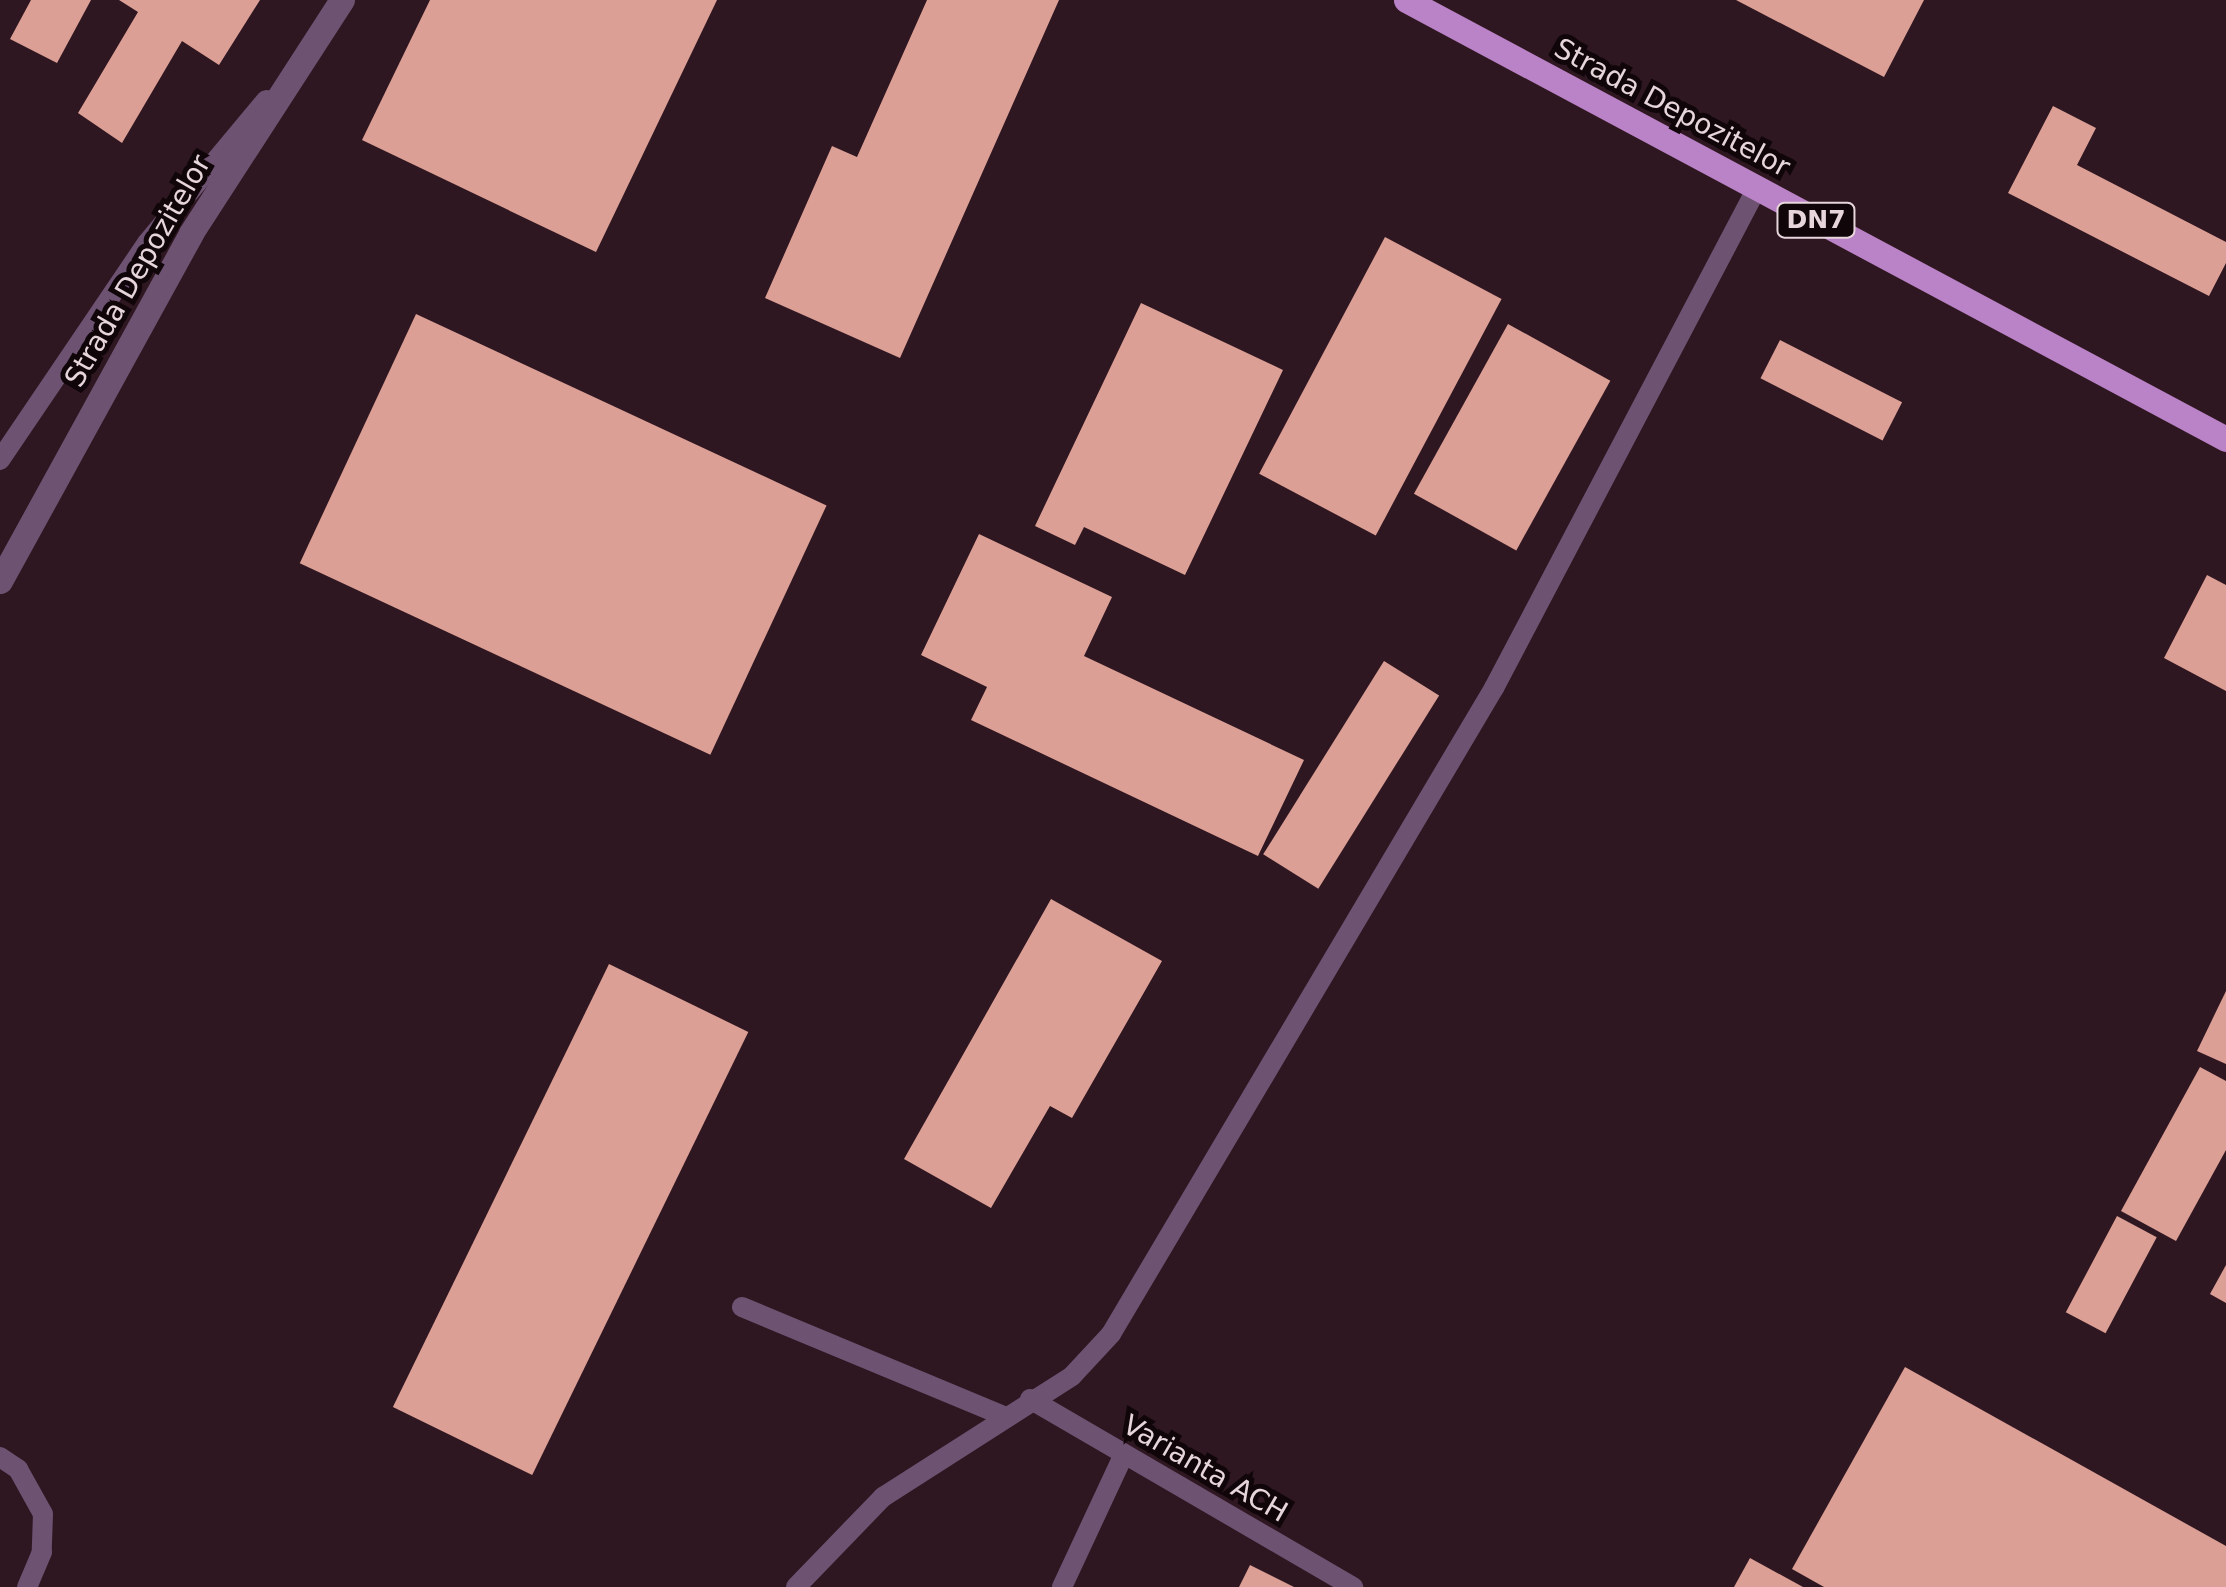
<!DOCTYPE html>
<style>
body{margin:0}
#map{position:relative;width:2226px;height:1587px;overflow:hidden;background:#2f1721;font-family:"DejaVu Sans",sans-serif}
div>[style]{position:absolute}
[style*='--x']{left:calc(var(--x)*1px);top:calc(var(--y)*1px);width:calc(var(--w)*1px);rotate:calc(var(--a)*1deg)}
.building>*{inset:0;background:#dc9f95;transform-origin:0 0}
.lane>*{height:20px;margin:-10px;padding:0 10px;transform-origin:10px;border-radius:10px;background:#6d5272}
.street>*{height:25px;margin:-12.5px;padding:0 12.5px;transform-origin:12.5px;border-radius:12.5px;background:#6d5272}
.primary>*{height:25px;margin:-12.5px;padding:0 12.5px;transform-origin:12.5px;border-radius:12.5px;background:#bb83c7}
span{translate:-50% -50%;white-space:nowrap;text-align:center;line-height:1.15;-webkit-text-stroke:10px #10060a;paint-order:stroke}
.shield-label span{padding:2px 8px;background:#10060a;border:2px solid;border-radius:8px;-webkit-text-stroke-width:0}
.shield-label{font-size:25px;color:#e6d5db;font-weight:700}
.street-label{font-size:28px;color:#e6d5db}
</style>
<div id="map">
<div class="building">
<i style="clip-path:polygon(31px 0,91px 0,57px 63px,10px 39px)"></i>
<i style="clip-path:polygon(119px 0,260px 0,219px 65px,182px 41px,122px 143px,78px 113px,138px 12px)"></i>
<i style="clip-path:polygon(430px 0,717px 0,596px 252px,362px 140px)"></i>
<i style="clip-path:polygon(927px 0,1059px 0,900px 358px,765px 298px,832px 146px,857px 157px)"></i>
<i style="clip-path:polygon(1736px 0,1924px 0,1884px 77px)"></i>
<i style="clip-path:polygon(2053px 106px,2096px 128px,2077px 165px,2226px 242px,2226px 263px,2209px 296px,2008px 193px)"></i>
<i style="left:1385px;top:237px;width:132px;height:268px;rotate:28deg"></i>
<i style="clip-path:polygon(1141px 303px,1283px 370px,1185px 575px,1084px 527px,1075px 545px,1035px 526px)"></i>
<i style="left:416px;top:314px;width:453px;height:275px;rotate:25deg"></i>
<i style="left:1508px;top:324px;width:117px;height:194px;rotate:29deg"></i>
<i style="left:1780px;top:340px;width:137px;height:43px;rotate:27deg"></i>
<i style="clip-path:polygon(979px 534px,1112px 597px,1084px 656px,1304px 760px,1258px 856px,971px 720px,987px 687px,921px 655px)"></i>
<i style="clip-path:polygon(2207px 575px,2226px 585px,2226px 691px,2164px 658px)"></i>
<i style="left:1384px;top:661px;width:65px;height:228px;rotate:32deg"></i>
<i style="clip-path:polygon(1051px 899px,1162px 961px,1072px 1118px,1050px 1106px,991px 1208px,904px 1159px)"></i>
<i style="left:609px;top:964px;width:155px;height:493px;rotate:26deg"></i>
<i style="clip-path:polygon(2226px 991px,2226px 1064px,2197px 1051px)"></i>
<i style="clip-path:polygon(2200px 1067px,2226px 1081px,2226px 1150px,2176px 1241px,2121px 1211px)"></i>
<i style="left:2117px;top:1216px;width:45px;height:109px;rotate:28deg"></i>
<i style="clip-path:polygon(2226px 1265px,2226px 1303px,2210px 1294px)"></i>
<i style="clip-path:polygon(1905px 1367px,2226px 1546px,2226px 1587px,1824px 1587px,1792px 1569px)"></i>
<i style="clip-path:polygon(1750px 1558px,1803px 1587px,1734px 1587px)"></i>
<i style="clip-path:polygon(1250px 1565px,1294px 1587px,1239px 1587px)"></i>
</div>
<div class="lane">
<i style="--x:0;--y:460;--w:262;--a:-55.9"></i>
<i style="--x:147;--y:243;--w:186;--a:-50.2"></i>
<i style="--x:742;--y:1307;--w:282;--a:22.6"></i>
<i style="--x:1030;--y:1399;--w:374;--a:30.2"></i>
<i style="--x:0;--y:1457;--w:22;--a:34"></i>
<i style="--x:18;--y:1469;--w:51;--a:60.9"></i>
<i style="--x:43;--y:1514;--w:38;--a:92"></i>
<i style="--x:42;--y:1552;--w:38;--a:113"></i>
<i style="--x:796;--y:1587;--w:125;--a:-46"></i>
<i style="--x:883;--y:1497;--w:224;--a:-32.6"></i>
<i style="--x:1072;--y:1376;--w:57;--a:-47.1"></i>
<i style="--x:1111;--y:1334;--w:751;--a:-59.34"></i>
<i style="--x:1494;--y:688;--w:565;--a:-62.26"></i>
<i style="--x:1062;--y:1587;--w:147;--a:-65"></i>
</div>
<div class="street">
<i style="--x:0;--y:581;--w:397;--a:-61.2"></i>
<i style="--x:191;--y:233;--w:278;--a:-57.1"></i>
</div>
<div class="primary">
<i style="--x:1406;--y:0;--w:930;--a:28.16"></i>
</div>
<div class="shield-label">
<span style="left:1816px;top:220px">DN7</span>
</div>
<div class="street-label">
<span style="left:1672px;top:108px;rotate:28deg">Strada Depozitelor</span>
<span style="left:138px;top:271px;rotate:-60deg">Strada Depozitelor</span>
<span style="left:1205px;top:1469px;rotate:30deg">Varianta ACH</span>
</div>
</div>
